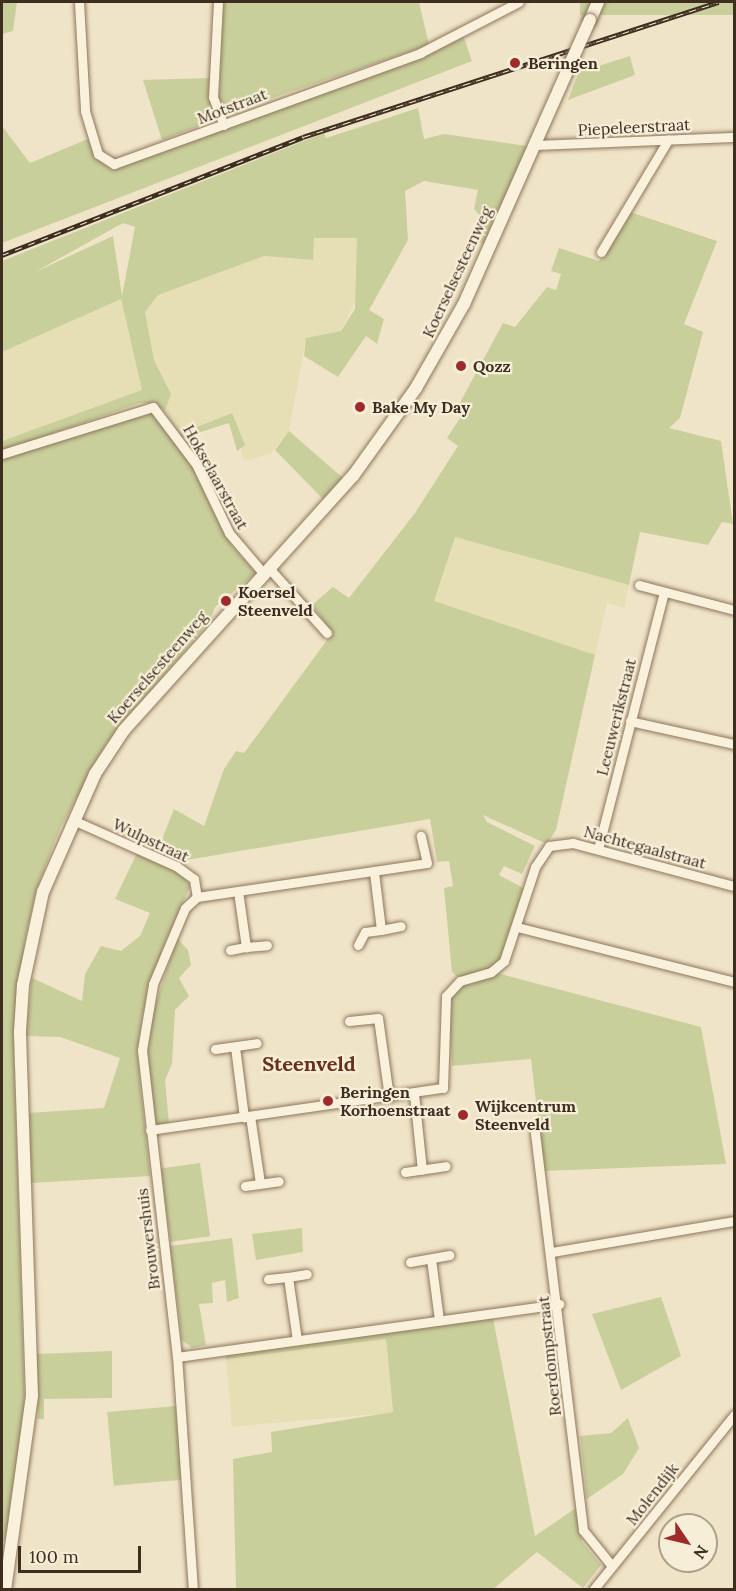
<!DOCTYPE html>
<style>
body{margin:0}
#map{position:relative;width:736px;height:1591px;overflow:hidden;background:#f0e4c8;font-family:Lora,serif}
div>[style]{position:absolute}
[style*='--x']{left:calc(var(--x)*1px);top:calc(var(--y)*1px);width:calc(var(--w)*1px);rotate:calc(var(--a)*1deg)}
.farmland>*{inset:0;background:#e6deb5;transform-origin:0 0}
.green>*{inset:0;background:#c9cf9b;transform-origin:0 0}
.roads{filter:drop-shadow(0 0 2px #8d765c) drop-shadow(0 0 2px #8d765c)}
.minor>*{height:9px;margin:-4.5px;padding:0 4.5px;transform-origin:4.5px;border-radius:4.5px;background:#faf1dc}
.tertiary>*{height:12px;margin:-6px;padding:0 6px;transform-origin:6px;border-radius:6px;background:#faf1dc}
.rail>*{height:4.5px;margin-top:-2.25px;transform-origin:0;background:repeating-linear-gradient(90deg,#f7eed8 0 7px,#3d2e20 0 14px);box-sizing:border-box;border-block:2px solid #3d2e20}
.bridges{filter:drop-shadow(0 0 2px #8d765c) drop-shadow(0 0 2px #8d765c)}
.tertiary-bridge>*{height:12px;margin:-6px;padding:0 6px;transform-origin:6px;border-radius:6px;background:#faf1dc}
.dots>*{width:16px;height:16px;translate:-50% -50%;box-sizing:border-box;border:3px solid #f7eed8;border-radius:50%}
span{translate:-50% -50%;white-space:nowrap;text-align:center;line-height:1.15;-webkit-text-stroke:4.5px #f7eed8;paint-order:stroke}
.poi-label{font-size:16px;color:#3d2e20;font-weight:700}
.left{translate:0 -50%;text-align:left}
.street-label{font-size:16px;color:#3d2e20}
.quarter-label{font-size:20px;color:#6b2e1e;font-weight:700}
.frame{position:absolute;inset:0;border:3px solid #3d2e20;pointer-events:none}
.north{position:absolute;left:658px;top:1513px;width:60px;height:60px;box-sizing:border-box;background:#f7eed8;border:2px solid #ada18e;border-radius:50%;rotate:125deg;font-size:16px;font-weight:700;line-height:24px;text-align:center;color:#3d2e20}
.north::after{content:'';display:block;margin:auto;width:21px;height:27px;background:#9e2a2b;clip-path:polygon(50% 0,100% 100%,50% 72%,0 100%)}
.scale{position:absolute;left:18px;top:1546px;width:123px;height:27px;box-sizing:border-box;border:3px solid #3d2e20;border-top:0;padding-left:8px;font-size:18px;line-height:21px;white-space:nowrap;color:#3d2e20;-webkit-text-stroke:4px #f7eed8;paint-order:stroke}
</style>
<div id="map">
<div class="farmland">
<i style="clip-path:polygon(314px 238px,357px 238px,359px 294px,341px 331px,306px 338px,289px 431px,270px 454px,244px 461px,232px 413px,179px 434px,165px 411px,171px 394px,154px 360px,145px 312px,158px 295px,264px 256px,312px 260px)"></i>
<i style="clip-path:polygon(121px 299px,142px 390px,2px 441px,2px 352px)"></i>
<i style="clip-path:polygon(454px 537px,629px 585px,624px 608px,607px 603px,595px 655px,433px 601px)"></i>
<i style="left:386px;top:1339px;width:74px;height:161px;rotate:85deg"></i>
</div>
<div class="green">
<i style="clip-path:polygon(2px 2px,17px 2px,13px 31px,2px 34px)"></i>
<i style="clip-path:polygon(222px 2px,419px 2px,429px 45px,228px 113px,219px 101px)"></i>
<i style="left:734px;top:2px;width:13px;height:154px;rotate:90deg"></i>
<i style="clip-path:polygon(463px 35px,472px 61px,2px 243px,2px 126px,30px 163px,88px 139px,95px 156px,109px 168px,119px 168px,415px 59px)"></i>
<i style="clip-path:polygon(630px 56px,635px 75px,568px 100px,579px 72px)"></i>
<i style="clip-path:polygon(210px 78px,211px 112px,205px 124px,162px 140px,143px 80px)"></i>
<i style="clip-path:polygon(evenodd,418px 108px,424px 139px,444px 134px,527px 146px,485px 244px,474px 241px,483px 219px,474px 209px,478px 190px,424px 181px,405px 191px,408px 240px,369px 310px,384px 319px,377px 344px,366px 336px,338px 377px,304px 356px,306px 338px,341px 331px,355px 309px,357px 238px,314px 238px,313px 260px,264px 256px,158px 295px,145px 312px,154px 360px,171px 394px,165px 411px,154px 403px,140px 403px,2px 451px,2px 441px,142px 390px,121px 299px,2px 352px,2px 261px,324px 133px,326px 138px,418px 108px,123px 223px,135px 227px,122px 296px,113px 236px,35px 272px,123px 223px)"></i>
<i style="clip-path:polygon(630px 212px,717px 241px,684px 324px,703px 332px,680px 418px,669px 428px,721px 441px,733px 524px,722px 522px,708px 545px,640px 532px,629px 585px,455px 537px,434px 601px,595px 655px,556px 830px,547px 844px,483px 815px,487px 822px,535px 846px,522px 874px,504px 866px,499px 875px,525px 889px,504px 957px,491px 969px,459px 978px,452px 972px,444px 888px,453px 886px,449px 861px,437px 862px,430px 819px,175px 862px,156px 854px,174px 809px,204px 826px,224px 769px,236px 751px,244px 753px,327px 640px,331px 631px,312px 605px,333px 587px,349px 598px,415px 513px,458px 446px,447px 438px,464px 412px,457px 408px,503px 323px,515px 327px,547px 287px,556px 290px,561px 274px,551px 271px,559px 248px,599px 261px)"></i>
<i style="clip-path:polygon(151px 411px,194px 467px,232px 546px,256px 573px,215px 607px,210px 621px,105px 745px,60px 829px,38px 885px,25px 939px,14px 1056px,25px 1414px,8px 1533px,2px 1543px,2px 457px)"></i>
<i style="clip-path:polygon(232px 413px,245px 445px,237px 451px,229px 423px,182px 438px,179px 434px)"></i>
<i style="clip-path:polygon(289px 431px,344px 479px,325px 501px,275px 450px)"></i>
<i style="clip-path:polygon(137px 853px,182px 874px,190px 887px,163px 947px,142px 1017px,137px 1053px,150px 1176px,31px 1183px,28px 1113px,104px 1108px,120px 1058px,60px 1037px,26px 1036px,32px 978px,82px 1001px,85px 974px,101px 946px,121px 951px,140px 936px,150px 913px,115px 899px)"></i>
<i style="clip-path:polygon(177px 938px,188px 950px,191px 965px,179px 978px,189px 996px,175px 1010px,172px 1064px,165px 1080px,169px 1123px,158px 1125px,152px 1117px,147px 1061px,150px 1021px)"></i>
<i style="clip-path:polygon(497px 973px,701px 1027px,726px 1164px,544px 1171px,531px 1059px,452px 1066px,448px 999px,464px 983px)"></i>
<i style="left:200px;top:1163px;width:74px;height:40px;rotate:82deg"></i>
<i style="clip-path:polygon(302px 1228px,303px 1252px,256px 1260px,252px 1234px)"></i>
<i style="clip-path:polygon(232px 1238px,239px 1298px,227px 1302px,225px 1280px,212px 1283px,213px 1303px,199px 1304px,206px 1345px,192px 1348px,182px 1340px,170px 1246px)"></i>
<i style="clip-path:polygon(661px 1297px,681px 1356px,621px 1390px,592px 1314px)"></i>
<i style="clip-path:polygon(493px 1318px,535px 1536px,576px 1508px,582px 1542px,601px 1565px,583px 1588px,537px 1552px,493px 1589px,236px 1589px,233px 1459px,272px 1452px,271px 1432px,393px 1412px,386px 1339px,226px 1359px,226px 1354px)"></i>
<i style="clip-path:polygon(112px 1351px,112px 1398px,44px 1399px,44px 1419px,38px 1419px,36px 1354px)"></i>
<i style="left:176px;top:1406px;width:74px;height:69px;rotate:85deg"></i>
<i style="clip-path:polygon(628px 1418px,639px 1448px,623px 1474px,587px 1499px,580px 1436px,611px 1433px)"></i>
</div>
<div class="roads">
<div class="minor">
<i style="--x:79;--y:2;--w:109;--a:86.8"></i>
<i style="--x:85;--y:111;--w:45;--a:73.2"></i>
<i style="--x:98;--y:154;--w:19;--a:32"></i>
<i style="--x:114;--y:164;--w:326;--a:-19.9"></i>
<i style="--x:420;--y:53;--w:111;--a:-27.3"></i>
<i style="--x:218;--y:2;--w:95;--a:93"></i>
<i style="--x:213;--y:97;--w:30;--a:69"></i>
<i style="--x:534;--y:145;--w:200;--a:-2.3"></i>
<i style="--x:601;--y:252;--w:131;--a:-59.1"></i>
<i style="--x:2;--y:454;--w:158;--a:-17.3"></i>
<i style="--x:153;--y:407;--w:71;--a:53"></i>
<i style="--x:196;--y:464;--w:76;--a:64.4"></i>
<i style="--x:229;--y:533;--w:54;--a:49.5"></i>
<i style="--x:269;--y:568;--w:87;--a:48.3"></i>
<i style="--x:639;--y:585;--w:98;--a:14.7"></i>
<i style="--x:630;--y:721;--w:107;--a:12.5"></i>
<i style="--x:73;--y:820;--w:113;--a:24.1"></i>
<i style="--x:176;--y:866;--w:22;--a:36"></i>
<i style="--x:194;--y:879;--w:18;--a:81"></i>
<i style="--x:197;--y:897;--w:232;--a:-8.4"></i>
<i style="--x:427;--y:863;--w:28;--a:-103"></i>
<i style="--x:598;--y:849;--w:265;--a:-75.6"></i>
<i style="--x:374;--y:872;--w:58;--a:83.1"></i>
<i style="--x:381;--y:930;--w:20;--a:-11"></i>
<i style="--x:238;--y:891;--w:57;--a:81.9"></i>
<i style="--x:246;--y:947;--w:21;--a:-5"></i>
<i style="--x:517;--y:927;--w:224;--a:14.2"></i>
<i style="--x:358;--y:945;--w:15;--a:-62"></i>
<i style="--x:365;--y:932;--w:16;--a:-7"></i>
<i style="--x:230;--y:950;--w:16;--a:-11"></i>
<i style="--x:349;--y:1021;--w:29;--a:-6"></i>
<i style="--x:378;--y:1018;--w:80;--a:82.1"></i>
<i style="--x:235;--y:1047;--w:71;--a:82.7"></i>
<i style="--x:215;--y:1049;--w:42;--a:-8.1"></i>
<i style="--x:414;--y:1094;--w:76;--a:84"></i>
<i style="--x:250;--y:1116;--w:68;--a:81.5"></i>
<i style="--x:150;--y:1130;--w:296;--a:-8.2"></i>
<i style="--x:443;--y:1088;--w:92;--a:-88.1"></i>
<i style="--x:446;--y:996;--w:21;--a:-47"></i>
<i style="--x:460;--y:981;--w:32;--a:-16"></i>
<i style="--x:491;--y:972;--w:17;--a:-40"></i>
<i style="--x:504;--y:961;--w:99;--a:-71.7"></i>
<i style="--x:535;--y:867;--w:25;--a:-56"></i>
<i style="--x:549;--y:846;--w:24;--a:-7"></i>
<i style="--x:573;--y:843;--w:167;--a:15"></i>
<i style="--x:535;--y:1133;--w:400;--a:83.1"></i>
<i style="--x:583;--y:1530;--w:46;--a:51.1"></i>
<i style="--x:405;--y:1172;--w:41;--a:-8.3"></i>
<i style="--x:245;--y:1186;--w:34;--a:-8"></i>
<i style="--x:552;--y:1252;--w:185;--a:-9.7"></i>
<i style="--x:431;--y:1259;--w:62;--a:82.5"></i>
<i style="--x:410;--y:1262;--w:40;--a:-10"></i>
<i style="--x:288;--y:1277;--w:19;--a:-9"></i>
<i style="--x:268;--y:1279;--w:20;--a:-6"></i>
<i style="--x:288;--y:1277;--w:64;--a:81.9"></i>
<i style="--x:177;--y:1357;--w:386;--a:-7.9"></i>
<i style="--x:193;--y:1590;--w:234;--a:-93.9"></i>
<i style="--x:177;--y:1357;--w:309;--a:-96.5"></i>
<i style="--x:142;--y:1050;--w:67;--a:-80.5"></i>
<i style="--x:153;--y:984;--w:82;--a:-67.2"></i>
<i style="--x:185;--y:908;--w:16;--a:-43"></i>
<i style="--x:593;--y:1590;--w:225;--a:-51.1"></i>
</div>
<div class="tertiary">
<i style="--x:590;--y:20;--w:20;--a:-66"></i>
<i style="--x:5;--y:1590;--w:196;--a:-82.1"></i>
<i style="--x:32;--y:1396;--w:365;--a:-91.9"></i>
<i style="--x:20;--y:1031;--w:46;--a:-86.3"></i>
<i style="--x:23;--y:985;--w:95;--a:-77.9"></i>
<i style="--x:43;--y:892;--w:129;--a:-66.2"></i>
<i style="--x:95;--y:774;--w:53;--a:-56.6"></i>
<i style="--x:124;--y:730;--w:342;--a:-48"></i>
<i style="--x:353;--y:476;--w:108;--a:-54.4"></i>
<i style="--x:416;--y:388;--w:97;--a:-60.3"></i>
<i style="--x:464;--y:304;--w:265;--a:-66.1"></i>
</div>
</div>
<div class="rail">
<i style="--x:2;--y:255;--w:323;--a:-21.4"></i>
<i style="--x:303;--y:137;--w:437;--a:-18"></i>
</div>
<div class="bridges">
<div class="tertiary-bridge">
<i style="--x:571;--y:62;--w:46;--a:-65.7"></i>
</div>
</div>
<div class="dots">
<i style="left:515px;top:63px;background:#9e2a2b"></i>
<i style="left:461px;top:366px;background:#9e2a2b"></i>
<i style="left:360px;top:407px;background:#9e2a2b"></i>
<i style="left:226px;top:601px;background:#9e2a2b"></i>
<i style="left:328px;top:1101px;background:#9e2a2b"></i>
<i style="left:463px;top:1115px;background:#9e2a2b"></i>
</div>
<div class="poi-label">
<span class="left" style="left:528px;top:63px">Beringen</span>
<span class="left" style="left:473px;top:366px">Qozz</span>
<span class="left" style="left:372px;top:407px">Bake My Day</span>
<span class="left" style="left:238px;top:601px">Koersel<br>Steenveld</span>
<span class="left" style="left:340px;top:1101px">Beringen<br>Korhoenstraat</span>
<span class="left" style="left:475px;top:1115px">Wijkcentrum<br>Steenveld</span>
</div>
<div class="street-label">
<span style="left:232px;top:106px;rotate:-21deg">Motstraat</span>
<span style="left:634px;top:127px;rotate:-3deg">Piepeleerstraat</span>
<span style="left:457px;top:272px;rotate:-65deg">Koerselsesteenweg</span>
<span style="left:216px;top:477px;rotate:61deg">Hokselaarstraat</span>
<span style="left:157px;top:667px;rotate:-49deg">Koerselsesteenweg</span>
<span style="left:616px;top:717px;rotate:-76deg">Leeuwerikstraat</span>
<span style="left:151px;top:840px;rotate:25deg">Wulpstraat</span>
<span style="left:645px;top:847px;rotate:15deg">Nachtegaalstraat</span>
<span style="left:148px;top:1239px;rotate:-97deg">Brouwershuis</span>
<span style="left:549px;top:1356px;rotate:-96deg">Roerdompstraat</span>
<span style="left:652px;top:1494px;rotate:-52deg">Molendijk</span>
</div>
<div class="quarter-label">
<span style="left:309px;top:1063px">Steenveld</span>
</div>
<div class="frame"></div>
<div class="north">N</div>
<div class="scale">100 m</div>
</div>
